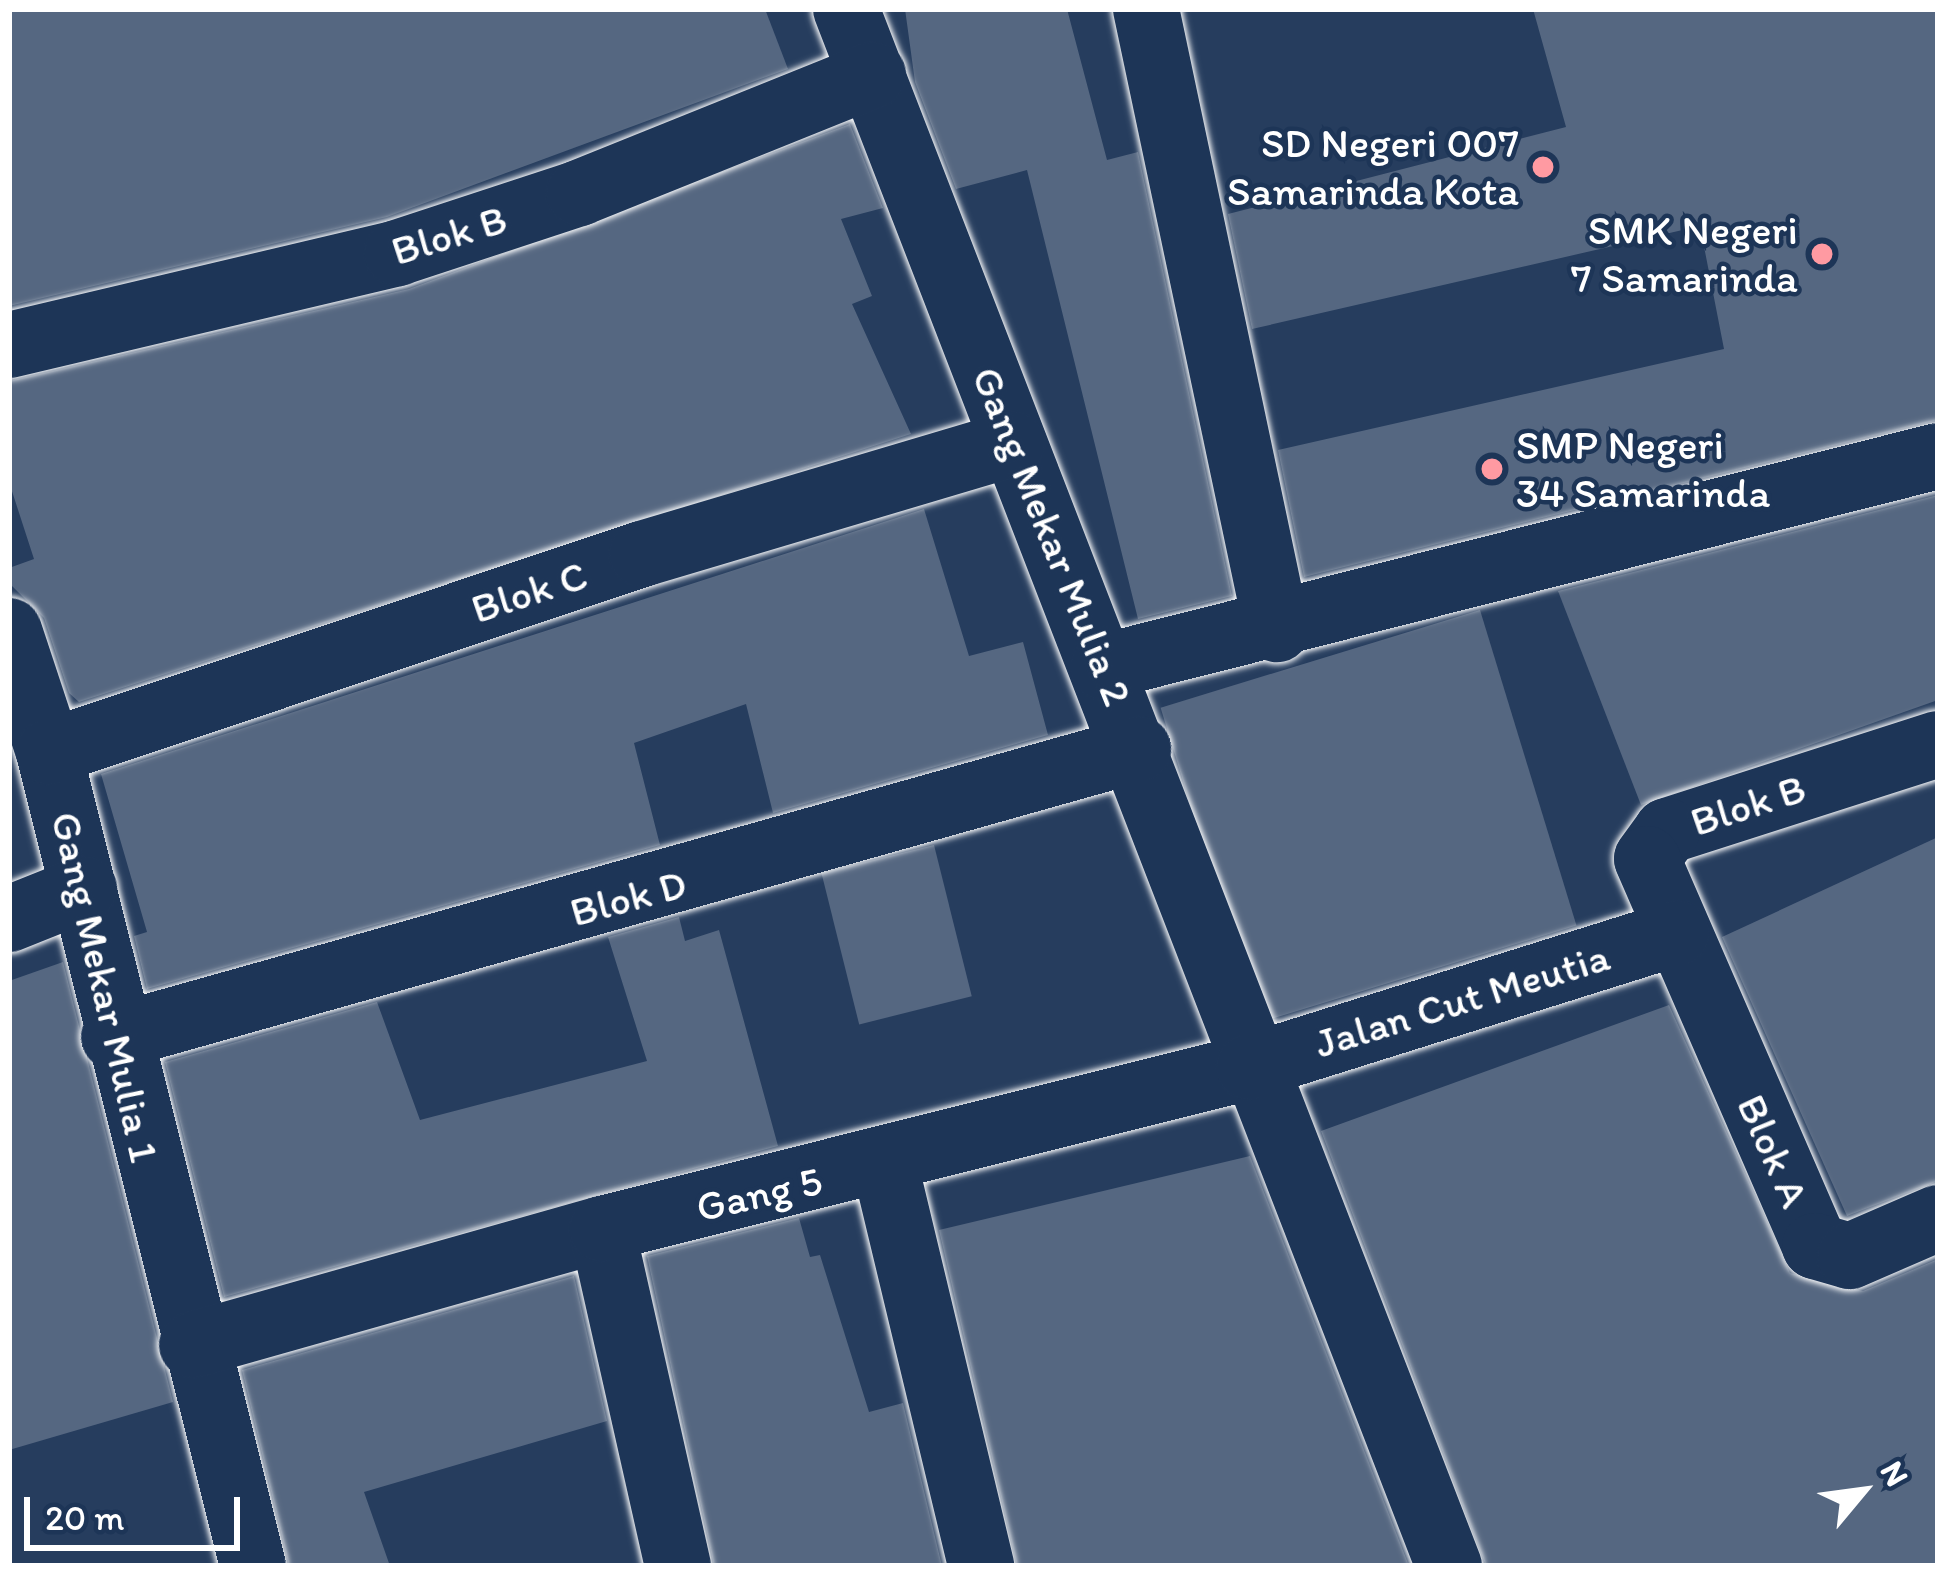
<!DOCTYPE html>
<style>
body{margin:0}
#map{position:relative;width:1947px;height:1575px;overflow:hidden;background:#263d5e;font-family:Itim,sans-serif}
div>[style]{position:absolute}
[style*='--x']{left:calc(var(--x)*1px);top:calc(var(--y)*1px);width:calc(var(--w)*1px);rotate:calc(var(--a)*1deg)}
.building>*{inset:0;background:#556781;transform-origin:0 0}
.roads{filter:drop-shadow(0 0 3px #fff) drop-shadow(0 0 3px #fff)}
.minor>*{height:66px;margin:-33px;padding:0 33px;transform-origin:33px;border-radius:33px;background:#1d3557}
.dots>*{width:33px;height:33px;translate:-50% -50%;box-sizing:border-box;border:6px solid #1d3557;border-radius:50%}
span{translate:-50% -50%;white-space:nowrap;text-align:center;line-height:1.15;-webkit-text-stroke:9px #1d3557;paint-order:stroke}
.poi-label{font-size:42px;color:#fff}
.right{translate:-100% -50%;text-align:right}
.left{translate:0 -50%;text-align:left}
.street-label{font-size:42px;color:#fff}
.frame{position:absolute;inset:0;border:12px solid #fff;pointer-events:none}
.north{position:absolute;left:1803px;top:1431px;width:120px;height:120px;-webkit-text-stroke:9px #1d3557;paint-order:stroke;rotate:61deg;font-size:33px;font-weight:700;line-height:48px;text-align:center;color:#fff}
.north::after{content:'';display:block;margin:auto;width:42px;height:54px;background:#fff;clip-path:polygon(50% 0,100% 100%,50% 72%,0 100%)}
.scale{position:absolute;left:24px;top:1497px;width:216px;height:54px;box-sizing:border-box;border:6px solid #fff;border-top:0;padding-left:15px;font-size:36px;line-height:42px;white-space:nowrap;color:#fff;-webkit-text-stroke:9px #1d3557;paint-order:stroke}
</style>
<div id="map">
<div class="building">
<i style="clip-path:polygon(9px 9px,765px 9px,788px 69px,387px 217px,9px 306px)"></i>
<i style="clip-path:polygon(905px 9px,1067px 9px,1107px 160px,1138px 152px,1232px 596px,1138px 619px,1027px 170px,956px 189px,915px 82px)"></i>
<i style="clip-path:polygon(1533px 9px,1938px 9px,1938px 420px,1304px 577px,1278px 450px,1724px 349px,1700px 226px,1252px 329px,1228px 214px,1566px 127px)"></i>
<i style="clip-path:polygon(850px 124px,883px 208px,841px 219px,872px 296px,852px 304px,911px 434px,79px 702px,69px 693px,44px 618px,9px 583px,9px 568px,34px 559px,9px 482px,9px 381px,409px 289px)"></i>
<i style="clip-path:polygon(1938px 495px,1938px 700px,1641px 805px,1558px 591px)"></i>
<i style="clip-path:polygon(924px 509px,969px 656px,1023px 642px,1048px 735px,773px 813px,746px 704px,634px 743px,660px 845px,147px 989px,134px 936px,147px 932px,101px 774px)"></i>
<i style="left:1480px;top:610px;width:330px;height:334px;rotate:73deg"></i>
<i style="clip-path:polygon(1938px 837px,1938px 1181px,1847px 1216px,1722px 937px)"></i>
<i style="left:934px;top:845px;width:156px;height:116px;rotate:76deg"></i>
<i style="clip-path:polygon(679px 917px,685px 941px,719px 930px,778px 1146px,224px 1297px,165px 1062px,377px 1002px,420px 1120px,647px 1061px,608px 937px)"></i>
<i style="clip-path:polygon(63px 962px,173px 1402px,9px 1450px,9px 981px)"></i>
<i style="clip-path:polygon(1669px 1005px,1790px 1273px,1863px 1291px,1938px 1259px,1938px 1566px,1486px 1566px,1321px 1131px)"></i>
<i style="clip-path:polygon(1250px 1156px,1409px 1566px,1017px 1566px,939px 1230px)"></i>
<i style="clip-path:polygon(799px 1218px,810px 1257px,820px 1255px,869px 1412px,903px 1403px,942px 1566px,714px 1566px,647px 1256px)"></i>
<i style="clip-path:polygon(574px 1276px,607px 1421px,364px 1492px,390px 1566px,289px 1566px,242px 1370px)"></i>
</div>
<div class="roads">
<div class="minor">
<i style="--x:846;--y:9;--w:1670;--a:68.83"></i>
<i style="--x:1146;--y:9;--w:634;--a:78.07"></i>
<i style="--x:9;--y:345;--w:399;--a:-13.3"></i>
<i style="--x:397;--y:253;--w:192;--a:-18.2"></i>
<i style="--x:579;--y:193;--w:317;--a:-21.9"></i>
<i style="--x:9;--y:631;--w:127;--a:71.7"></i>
<i style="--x:49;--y:752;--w:839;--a:75.93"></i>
<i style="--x:1103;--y:667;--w:861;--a:-14.18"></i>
<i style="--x:1938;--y:744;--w:285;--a:162.2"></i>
<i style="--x:1667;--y:831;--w:34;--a:126"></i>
<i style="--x:1647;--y:859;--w:422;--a:66.5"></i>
<i style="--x:1815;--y:1246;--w:36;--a:16"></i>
<i style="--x:1850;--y:1256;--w:96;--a:-23.4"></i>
<i style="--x:49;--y:752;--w:625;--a:-18.46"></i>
<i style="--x:642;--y:554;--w:386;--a:-16.6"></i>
<i style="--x:9;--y:919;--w:81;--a:-21.8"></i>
<i style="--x:114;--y:1037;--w:1064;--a:-15.71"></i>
<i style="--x:885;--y:1165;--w:412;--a:76.5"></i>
<i style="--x:192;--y:1345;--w:426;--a:-15.8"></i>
<i style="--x:678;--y:1566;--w:345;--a:-102.7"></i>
<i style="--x:602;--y:1229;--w:667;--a:-14.06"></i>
<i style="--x:1249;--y:1067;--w:448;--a:-17.4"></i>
</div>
</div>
<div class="dots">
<i style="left:1543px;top:167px;background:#ff9aa2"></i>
<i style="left:1822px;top:254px;background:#ff9aa2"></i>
<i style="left:1492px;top:469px;background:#ff9aa2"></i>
</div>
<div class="poi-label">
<span class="right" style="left:1519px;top:167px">SD Negeri 007<br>Samarinda Kota</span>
<span class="right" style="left:1798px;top:254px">SMK Negeri<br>7 Samarinda</span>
<span class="left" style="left:1516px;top:469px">SMP Negeri<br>34 Samarinda</span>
</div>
<div class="street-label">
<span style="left:449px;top:235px;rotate:-17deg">Blok B</span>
<span style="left:1052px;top:536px;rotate:68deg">Gang Mekar Mulia 2</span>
<span style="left:529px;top:592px;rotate:-18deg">Blok C</span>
<span style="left:1748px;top:805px;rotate:-18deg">Blok B</span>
<span style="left:628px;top:898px;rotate:-15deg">Blok D</span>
<span style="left:105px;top:987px;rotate:77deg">Gang Mekar Mulia 1</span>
<span style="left:1462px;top:1000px;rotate:-17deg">Jalan Cut Meutia</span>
<span style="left:1773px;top:1151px;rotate:66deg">Blok A</span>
<span style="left:759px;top:1194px;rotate:-13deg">Gang 5</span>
</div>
<div class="frame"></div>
<div class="north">N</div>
<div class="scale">20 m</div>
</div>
